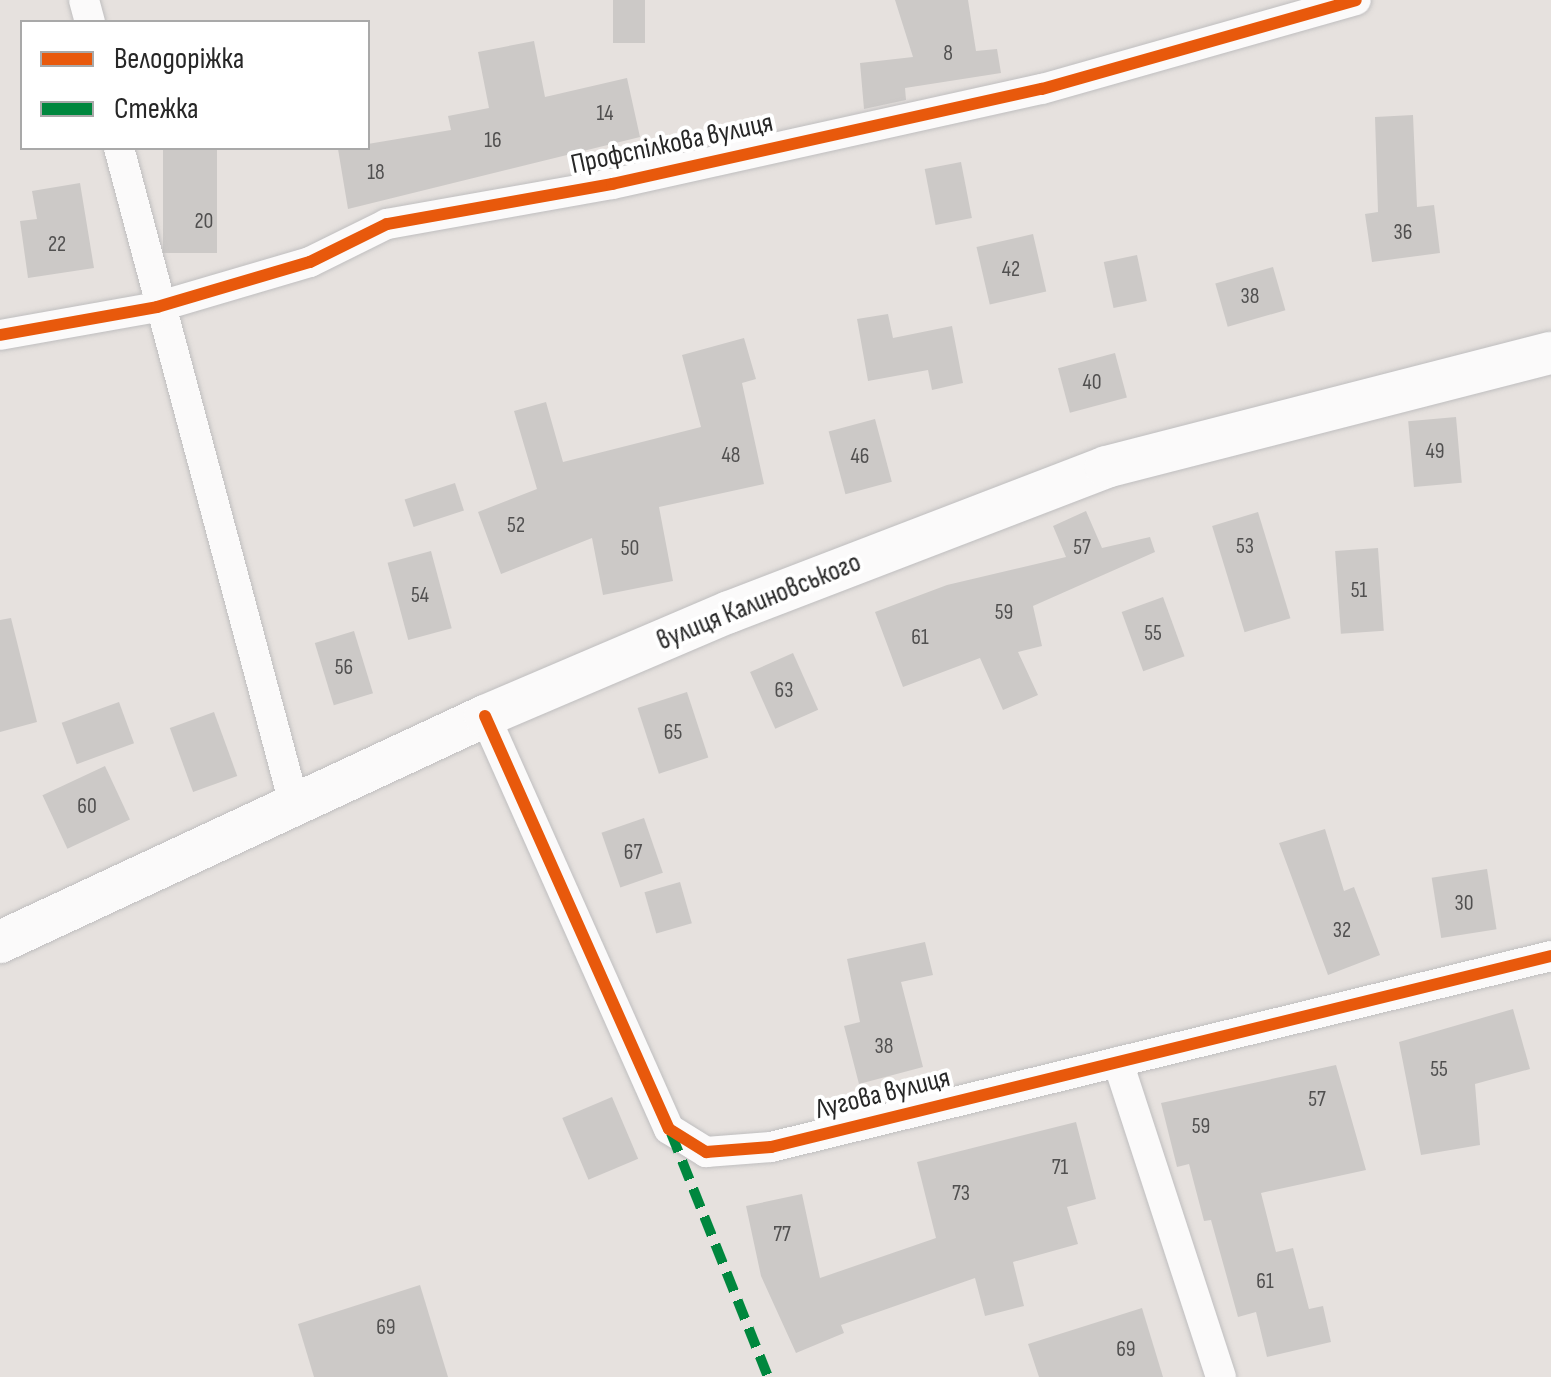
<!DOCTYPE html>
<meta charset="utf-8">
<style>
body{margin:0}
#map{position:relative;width:1551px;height:1377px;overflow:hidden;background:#e6e1de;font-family:"Sofia Sans Condensed",sans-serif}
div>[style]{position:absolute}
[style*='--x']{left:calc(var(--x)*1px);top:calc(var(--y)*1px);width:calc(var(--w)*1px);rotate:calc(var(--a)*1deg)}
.building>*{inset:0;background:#ccc9c7;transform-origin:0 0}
.roads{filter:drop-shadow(0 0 2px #bfbebf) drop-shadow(0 0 2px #bfbebf)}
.minor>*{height:30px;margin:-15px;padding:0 15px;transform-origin:15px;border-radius:15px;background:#fbfafa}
.secondary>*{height:42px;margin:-21px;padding:0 21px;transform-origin:21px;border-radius:21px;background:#fbfafa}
.quiet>*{height:10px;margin-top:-5px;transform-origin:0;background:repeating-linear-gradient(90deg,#00873e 0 20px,transparent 0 30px)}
.cycleway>*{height:12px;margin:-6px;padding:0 6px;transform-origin:6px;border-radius:6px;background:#e8590c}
span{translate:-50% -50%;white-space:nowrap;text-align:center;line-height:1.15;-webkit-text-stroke:8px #fff;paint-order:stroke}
.number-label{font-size:22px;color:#515050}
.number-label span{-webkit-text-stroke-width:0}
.street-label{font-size:28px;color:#272727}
.legend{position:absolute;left:20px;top:20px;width:350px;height:130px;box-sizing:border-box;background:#fff;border:2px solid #a9a9a9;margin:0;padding:12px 18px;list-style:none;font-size:30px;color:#272727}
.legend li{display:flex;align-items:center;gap:20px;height:50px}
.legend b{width:50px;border:2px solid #a9a9a9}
</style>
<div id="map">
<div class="building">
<i style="left:613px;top:0;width:32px;height:43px"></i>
<i style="clip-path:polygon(895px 0,968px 0,976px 51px,997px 49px,1001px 73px,905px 88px,906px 100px,864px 109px,860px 63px,913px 57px)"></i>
<i style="clip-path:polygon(534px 41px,545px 97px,627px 78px,640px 137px,348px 209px,338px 149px,451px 130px,448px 116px,489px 108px,478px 52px)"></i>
<i style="clip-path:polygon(1413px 115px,1417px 207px,1434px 205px,1440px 253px,1372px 262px,1365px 214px,1378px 212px,1375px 117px)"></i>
<i style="left:163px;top:148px;width:54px;height:105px"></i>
<i style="left:961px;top:162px;width:57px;height:37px;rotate:79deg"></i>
<i style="clip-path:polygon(80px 183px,94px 268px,28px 278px,20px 221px,37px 219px,32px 191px)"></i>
<i style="left:1033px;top:234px;width:59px;height:58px;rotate:77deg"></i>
<i style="left:1137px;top:255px;width:47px;height:34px;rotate:78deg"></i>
<i style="left:1273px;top:267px;width:45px;height:60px;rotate:74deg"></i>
<i style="clip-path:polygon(888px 314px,893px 338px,952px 326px,963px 383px,932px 390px,928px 370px,868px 381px,857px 319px)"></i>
<i style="clip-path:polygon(744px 338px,756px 379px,742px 383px,764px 484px,659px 507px,673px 581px,603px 595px,592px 538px,501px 574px,478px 512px,537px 489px,514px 411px,546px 402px,563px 462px,701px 427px,682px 355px)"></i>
<i style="left:1115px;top:353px;width:46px;height:59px;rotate:75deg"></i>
<i style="left:1456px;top:417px;width:66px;height:48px;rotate:85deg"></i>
<i style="left:875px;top:419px;width:65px;height:48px;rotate:75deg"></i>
<i style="left:455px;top:483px;width:29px;height:53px;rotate:72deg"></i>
<i style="clip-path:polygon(1086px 511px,1102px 548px,1150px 537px,1155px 552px,1033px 606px,1042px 646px,1018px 652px,1038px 695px,1003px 710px,980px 658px,903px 687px,875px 612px,947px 585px,1066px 557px,1053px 526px)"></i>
<i style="left:1258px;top:512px;width:111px;height:48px;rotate:73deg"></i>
<i style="left:1378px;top:548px;width:83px;height:43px;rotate:86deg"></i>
<i style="left:431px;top:551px;width:80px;height:45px;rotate:75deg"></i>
<i style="left:1163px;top:597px;width:63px;height:44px;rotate:70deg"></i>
<i style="clip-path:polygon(11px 618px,37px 722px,0 732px,0 620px)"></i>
<i style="left:354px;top:631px;width:65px;height:41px;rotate:73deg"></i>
<i style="left:793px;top:653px;width:62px;height:47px;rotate:66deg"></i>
<i style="left:687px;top:692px;width:69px;height:52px;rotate:72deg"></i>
<i style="left:119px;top:702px;width:44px;height:61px;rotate:70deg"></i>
<i style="left:214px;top:712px;width:68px;height:47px;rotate:70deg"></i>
<i style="left:105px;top:766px;width:59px;height:69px;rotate:65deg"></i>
<i style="left:644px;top:818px;width:58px;height:45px;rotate:71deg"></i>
<i style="clip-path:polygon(1325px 829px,1344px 891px,1354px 887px,1380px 955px,1328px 975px,1279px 843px)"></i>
<i style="left:1487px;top:869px;width:61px;height:56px;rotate:81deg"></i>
<i style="left:680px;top:882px;width:43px;height:37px;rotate:74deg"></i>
<i style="clip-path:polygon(925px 942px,933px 975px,901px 982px,923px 1067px,859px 1084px,844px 1026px,860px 1022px,847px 959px)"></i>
<i style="clip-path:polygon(1513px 1009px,1530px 1069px,1475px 1084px,1480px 1145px,1421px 1155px,1399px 1042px)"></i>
<i style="clip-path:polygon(1336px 1065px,1366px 1170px,1261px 1193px,1276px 1252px,1293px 1248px,1309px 1309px,1323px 1306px,1331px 1342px,1267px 1357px,1256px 1312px,1238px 1317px,1211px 1220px,1204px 1221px,1189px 1164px,1177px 1167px,1161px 1103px)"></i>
<i style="left:612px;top:1097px;width:67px;height:54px;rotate:67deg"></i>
<i style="clip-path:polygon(1076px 1122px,1096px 1199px,1067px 1207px,1078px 1244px,1013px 1262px,1024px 1306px,985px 1316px,975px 1278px,841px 1325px,844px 1333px,796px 1353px,761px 1276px,746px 1206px,802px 1194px,820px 1278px,936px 1238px,917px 1162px)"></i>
<i style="clip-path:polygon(420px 1285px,448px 1377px,314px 1377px,298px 1324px)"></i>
<i style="clip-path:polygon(1142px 1308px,1163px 1377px,1039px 1377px,1028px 1344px)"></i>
</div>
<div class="roads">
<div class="minor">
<i style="--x:84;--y:0;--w:23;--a:75"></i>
<i style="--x:119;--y:148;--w:682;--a:75.05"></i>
<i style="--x:0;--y:335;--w:159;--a:-10.1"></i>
<i style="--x:157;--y:307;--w:159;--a:-16.4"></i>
<i style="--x:310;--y:262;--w:86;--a:-26.3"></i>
<i style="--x:387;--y:224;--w:229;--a:-10.1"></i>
<i style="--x:612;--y:184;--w:440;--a:-12.5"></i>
<i style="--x:1042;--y:89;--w:326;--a:-15.8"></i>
<i style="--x:485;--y:716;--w:452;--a:66"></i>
<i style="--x:669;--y:1129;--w:44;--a:31.9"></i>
<i style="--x:706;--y:1152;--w:65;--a:-4.4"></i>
<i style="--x:771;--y:1147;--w:803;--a:-13.76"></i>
<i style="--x:1118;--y:1062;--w:331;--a:71.9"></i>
</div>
<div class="secondary">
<i style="--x:0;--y:942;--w:535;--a:-24.98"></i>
<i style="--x:485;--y:716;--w:265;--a:-23.1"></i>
<i style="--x:729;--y:612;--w:404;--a:-21"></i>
<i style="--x:1106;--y:467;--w:459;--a:-14.4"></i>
</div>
</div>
<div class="quiet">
<i style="--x:671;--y:1133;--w:263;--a:68.3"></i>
</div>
<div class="cycleway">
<i style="--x:0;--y:335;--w:159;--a:-10.1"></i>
<i style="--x:157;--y:307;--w:159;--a:-16.4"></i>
<i style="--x:310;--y:262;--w:86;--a:-26.3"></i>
<i style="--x:387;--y:224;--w:229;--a:-10.1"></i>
<i style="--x:612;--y:184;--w:440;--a:-12.5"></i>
<i style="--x:1042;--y:89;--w:326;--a:-15.8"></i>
<i style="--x:485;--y:716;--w:452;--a:66"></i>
<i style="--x:669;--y:1129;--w:44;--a:31.9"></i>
<i style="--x:706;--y:1152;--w:65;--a:-4.4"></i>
<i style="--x:771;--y:1147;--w:803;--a:-13.76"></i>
</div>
<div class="number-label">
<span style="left:948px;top:54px">8</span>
<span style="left:605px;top:114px">14</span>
<span style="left:493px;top:141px">16</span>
<span style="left:376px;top:173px">18</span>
<span style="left:204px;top:222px">20</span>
<span style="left:1403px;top:233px">36</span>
<span style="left:57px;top:245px">22</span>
<span style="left:1011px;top:270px">42</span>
<span style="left:1250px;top:297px">38</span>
<span style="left:1092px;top:383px">40</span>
<span style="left:1435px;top:452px">49</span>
<span style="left:731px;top:456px">48</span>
<span style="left:860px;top:457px">46</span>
<span style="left:516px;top:526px">52</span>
<span style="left:1245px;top:547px">53</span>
<span style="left:1082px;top:548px">57</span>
<span style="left:630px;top:549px">50</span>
<span style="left:1359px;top:591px">51</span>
<span style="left:420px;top:596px">54</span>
<span style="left:1004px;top:613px">59</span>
<span style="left:1153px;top:634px">55</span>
<span style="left:920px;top:638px">61</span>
<span style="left:344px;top:668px">56</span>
<span style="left:784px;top:691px">63</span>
<span style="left:673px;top:733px">65</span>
<span style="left:87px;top:807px">60</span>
<span style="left:633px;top:853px">67</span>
<span style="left:1464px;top:904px">30</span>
<span style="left:1342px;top:931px">32</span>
<span style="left:884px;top:1047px">38</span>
<span style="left:1439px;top:1070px">55</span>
<span style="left:1317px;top:1100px">57</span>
<span style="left:1201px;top:1127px">59</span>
<span style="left:1060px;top:1168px">71</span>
<span style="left:961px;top:1194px">73</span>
<span style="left:782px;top:1235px">77</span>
<span style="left:1265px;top:1282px">61</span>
<span style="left:386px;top:1328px">69</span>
<span style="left:1126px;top:1350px">69</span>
</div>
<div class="street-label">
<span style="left:672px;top:144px;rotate:-12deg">Профспілкова вулиця</span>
<span style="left:759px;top:602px;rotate:-22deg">вулиця Калиновського</span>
<span style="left:883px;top:1094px;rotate:-14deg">Лугова вулиця</span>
</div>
<ul class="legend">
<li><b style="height:12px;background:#e8590c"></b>Велодоріжка</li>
<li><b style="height:12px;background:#00873e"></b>Стежка</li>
</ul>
</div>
